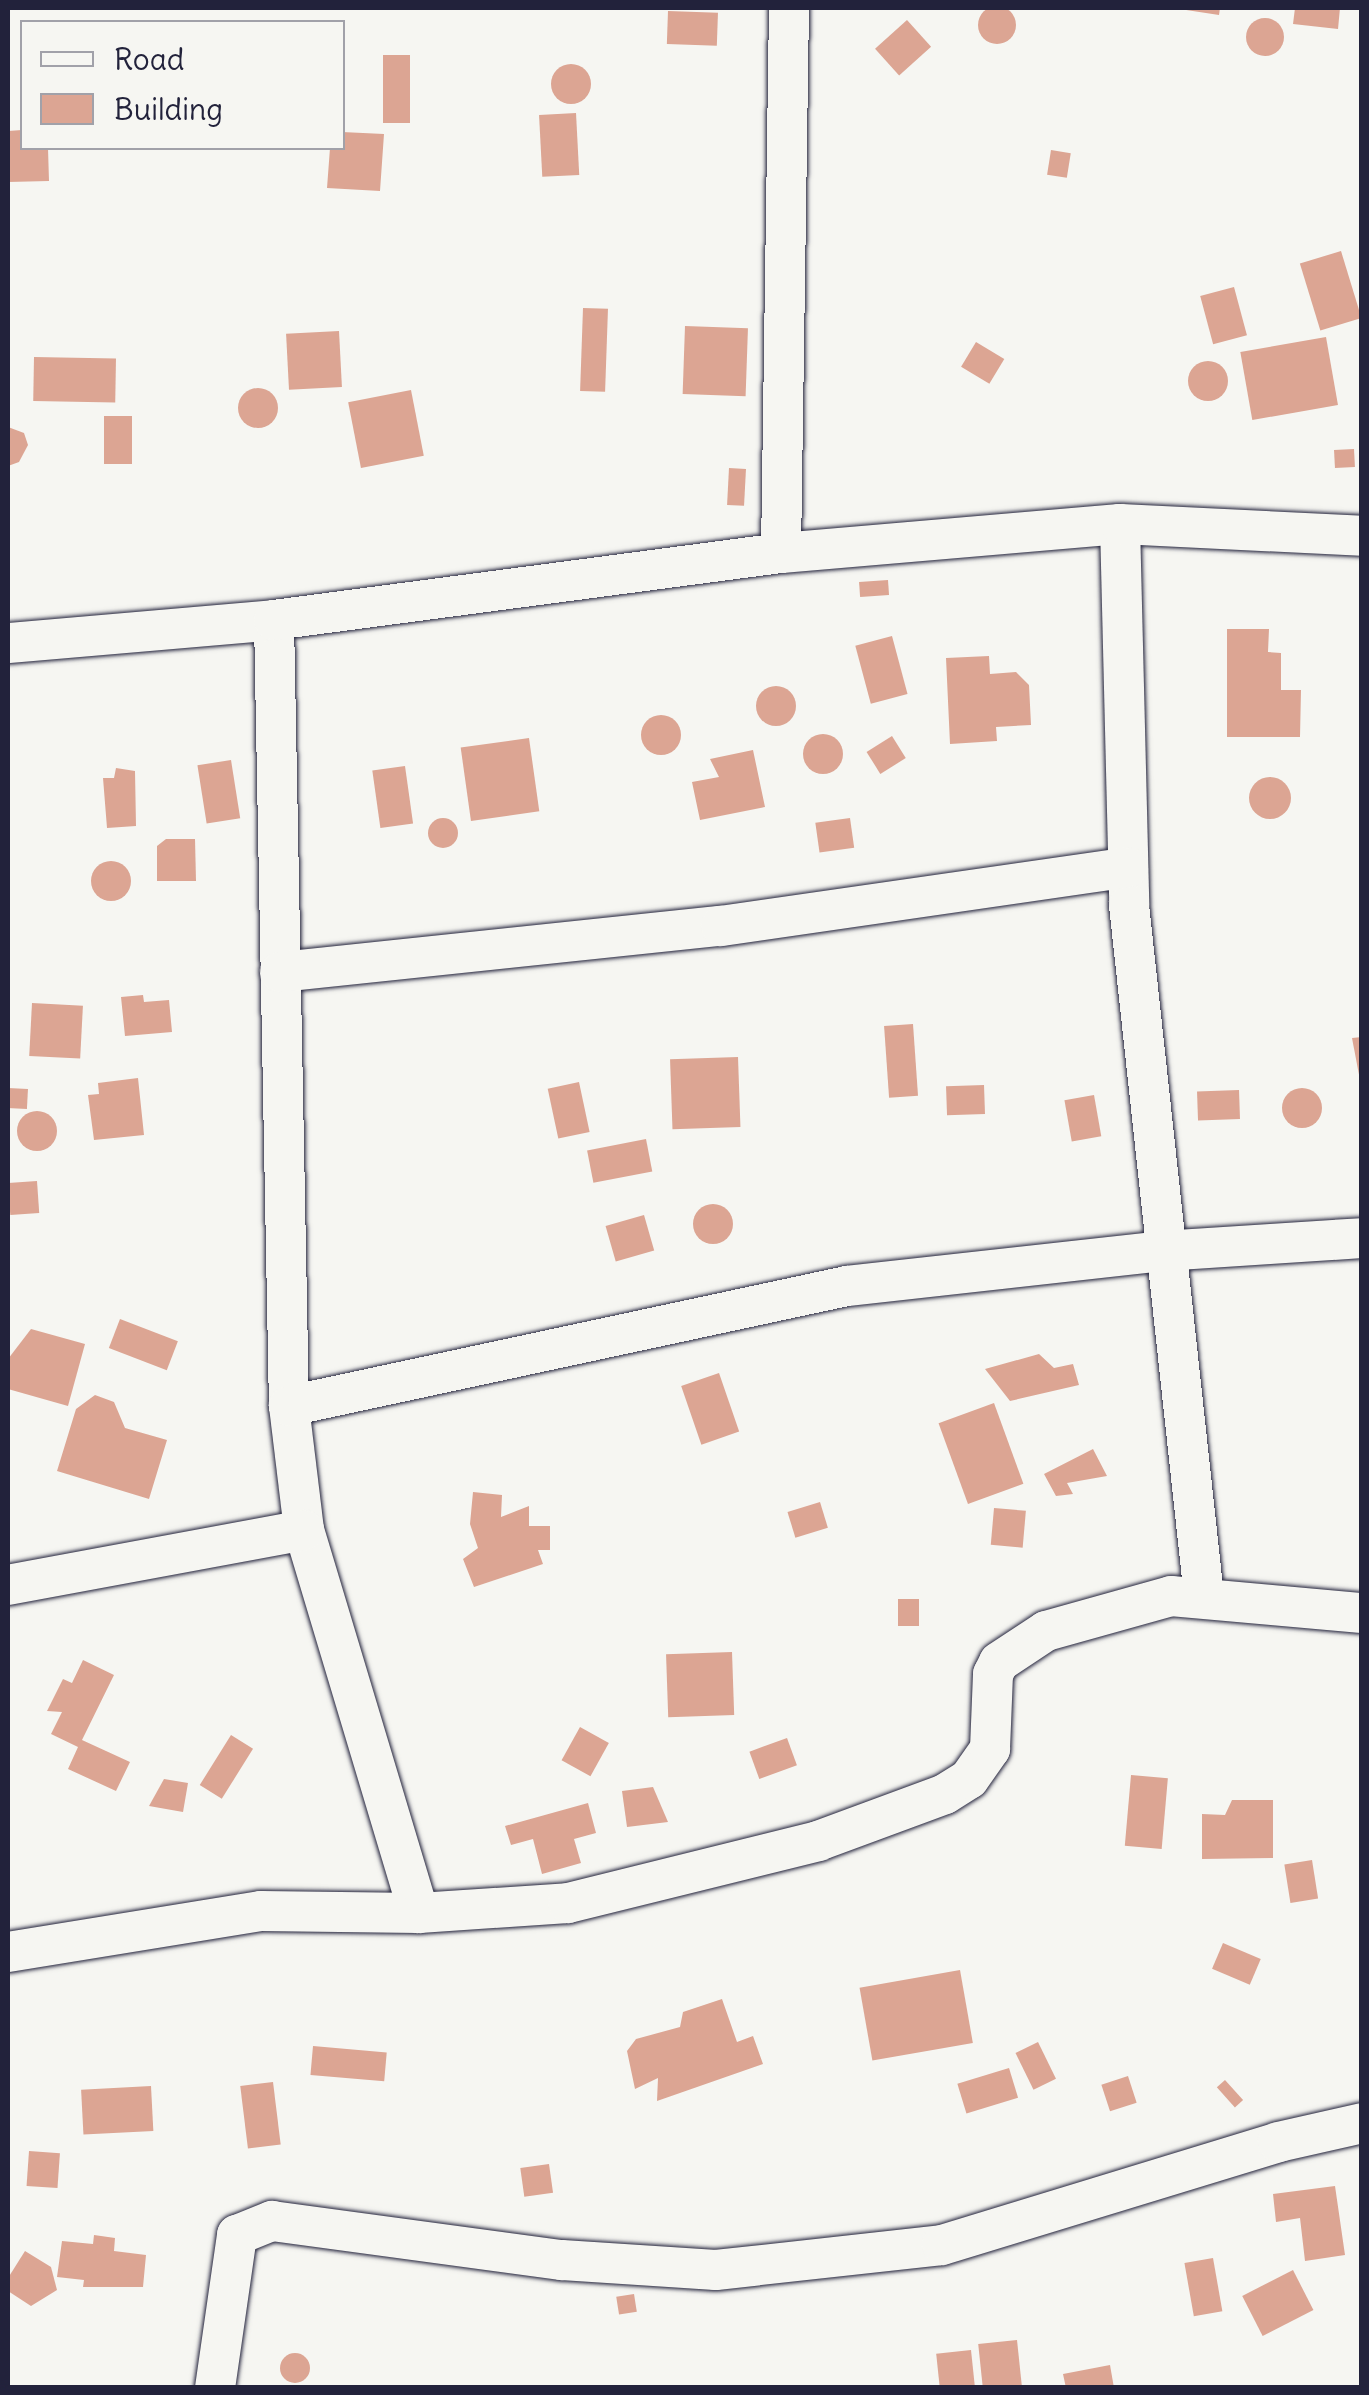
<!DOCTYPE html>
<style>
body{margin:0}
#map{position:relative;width:1369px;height:2395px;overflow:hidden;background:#f6f6f2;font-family:Delius,sans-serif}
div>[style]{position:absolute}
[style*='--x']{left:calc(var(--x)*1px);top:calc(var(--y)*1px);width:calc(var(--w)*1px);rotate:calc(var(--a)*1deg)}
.building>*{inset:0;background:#dca593;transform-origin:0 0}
.round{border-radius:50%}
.roads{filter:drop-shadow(0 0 2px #22223b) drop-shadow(0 0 2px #22223b)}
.street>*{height:40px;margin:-20px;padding:0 20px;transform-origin:20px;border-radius:20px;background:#f6f6f2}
span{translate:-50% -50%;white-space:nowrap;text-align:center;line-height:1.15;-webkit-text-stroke:8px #f6f6f2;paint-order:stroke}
.frame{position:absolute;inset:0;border:10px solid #22223b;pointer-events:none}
.legend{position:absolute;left:20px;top:20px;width:325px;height:130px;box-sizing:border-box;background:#f6f6f2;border:2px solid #a1a1a9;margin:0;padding:12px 18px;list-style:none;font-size:30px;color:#22223b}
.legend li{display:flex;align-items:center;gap:20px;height:50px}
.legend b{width:50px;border:2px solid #a1a1a9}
</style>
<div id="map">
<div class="building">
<i class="round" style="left:978px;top:6px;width:38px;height:38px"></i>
<i style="clip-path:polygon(1173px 8px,1220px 8px,1219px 15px)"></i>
<i style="clip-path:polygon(1295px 8px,1340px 8px,1338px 29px,1293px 24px)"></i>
<i style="left:668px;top:11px;width:50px;height:33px;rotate:2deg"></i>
<i class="round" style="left:1246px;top:18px;width:38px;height:38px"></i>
<i style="left:907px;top:20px;width:36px;height:43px;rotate:48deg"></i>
<i style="left:383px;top:55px;width:27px;height:68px"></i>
<i class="round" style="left:551px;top:64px;width:40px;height:40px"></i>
<i style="left:576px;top:113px;width:62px;height:37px;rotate:87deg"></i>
<i style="clip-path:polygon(22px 130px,22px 148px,48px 148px,49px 181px,8px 182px,8px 131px)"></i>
<i style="clip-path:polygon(342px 132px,384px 134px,380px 191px,327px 188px,330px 148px,342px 148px)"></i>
<i style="left:1051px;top:150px;width:20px;height:25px;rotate:9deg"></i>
<i style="left:1341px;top:251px;width:70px;height:43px;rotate:73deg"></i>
<i style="left:1234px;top:287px;width:50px;height:35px;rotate:75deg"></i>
<i style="left:583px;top:308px;width:25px;height:83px;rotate:2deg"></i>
<i style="left:685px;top:326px;width:63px;height:68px;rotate:2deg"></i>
<i style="left:339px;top:331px;width:56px;height:53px;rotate:87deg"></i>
<i style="left:1326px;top:337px;width:69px;height:87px;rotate:80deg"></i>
<i style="left:976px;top:342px;width:33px;height:29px;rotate:31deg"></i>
<i style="left:34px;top:357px;width:82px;height:44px;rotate:1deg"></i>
<i class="round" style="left:1188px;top:361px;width:40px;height:40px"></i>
<i class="round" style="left:238px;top:388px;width:40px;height:40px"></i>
<i style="left:411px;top:390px;width:67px;height:64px;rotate:79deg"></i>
<i style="left:104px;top:416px;width:28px;height:48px"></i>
<i style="clip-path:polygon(8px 427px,24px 433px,28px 445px,19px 462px,8px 466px)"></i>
<i style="left:1354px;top:449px;width:18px;height:20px;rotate:87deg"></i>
<i style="left:729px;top:468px;width:17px;height:37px;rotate:3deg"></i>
<i style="left:888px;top:580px;width:15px;height:29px;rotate:86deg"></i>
<i style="clip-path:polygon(1227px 629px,1269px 629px,1268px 652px,1281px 653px,1281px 690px,1301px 690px,1300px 737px,1227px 737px)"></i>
<i style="left:892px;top:636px;width:60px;height:38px;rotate:75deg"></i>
<i style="clip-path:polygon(989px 656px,990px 674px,1016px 672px,1029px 685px,1031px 725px,996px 727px,997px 741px,950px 744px,946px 658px)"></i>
<i class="round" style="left:756px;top:686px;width:40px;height:40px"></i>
<i class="round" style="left:641px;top:715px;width:40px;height:40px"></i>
<i class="round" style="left:803px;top:734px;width:40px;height:40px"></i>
<i style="left:892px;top:736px;width:26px;height:30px;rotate:58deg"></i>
<i style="left:529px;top:738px;width:74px;height:69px;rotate:82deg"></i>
<i style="clip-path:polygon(753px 750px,765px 807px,700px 820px,692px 782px,719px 777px,710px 759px)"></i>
<i style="left:231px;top:760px;width:59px;height:34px;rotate:81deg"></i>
<i style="left:405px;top:766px;width:58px;height:33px;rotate:82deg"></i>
<i style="clip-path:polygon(116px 768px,135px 771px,136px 826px,107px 828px,103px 778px,114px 778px)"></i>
<i class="round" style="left:1249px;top:777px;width:42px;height:42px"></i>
<i style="left:850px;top:818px;width:30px;height:35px;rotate:82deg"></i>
<i class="round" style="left:428px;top:818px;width:30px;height:30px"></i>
<i style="clip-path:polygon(166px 839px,195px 839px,196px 881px,157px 881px,157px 846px)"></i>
<i class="round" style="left:91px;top:861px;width:40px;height:40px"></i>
<i style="clip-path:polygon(143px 995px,144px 1002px,169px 1000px,172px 1032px,125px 1036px,121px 997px)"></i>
<i style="left:32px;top:1003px;width:51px;height:53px;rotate:3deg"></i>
<i style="left:913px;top:1024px;width:72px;height:29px;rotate:86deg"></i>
<i style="clip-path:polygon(1362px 1037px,1362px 1079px,1360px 1080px,1352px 1038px)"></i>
<i style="left:738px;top:1057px;width:70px;height:68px;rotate:88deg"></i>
<i style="clip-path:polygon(138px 1078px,144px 1135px,94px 1140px,88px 1095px,99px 1094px,98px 1083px)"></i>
<i style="left:579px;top:1082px;width:51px;height:32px;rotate:78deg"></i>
<i style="left:984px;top:1085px;width:29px;height:38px;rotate:88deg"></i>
<i style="left:8px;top:1088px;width:20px;height:20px;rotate:3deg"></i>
<i class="round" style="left:1282px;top:1088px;width:40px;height:40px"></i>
<i style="left:1239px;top:1090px;width:29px;height:42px;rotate:88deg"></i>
<i style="left:1094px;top:1095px;width:42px;height:30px;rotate:80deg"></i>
<i class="round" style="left:17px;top:1111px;width:40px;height:40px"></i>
<i style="left:646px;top:1139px;width:33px;height:60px;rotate:79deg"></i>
<i style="left:37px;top:1181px;width:32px;height:29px;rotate:86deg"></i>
<i class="round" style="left:693px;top:1204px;width:40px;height:40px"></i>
<i style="left:644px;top:1215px;width:37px;height:40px;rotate:74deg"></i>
<i style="left:120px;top:1319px;width:62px;height:31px;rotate:21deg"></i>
<i style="clip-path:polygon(31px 1329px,85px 1344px,68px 1406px,8px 1389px,8px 1359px)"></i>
<i style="clip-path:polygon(1039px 1354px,1054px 1368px,1073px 1364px,1079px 1385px,1010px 1401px,985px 1369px)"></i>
<i style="left:719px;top:1373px;width:62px;height:40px;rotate:71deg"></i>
<i style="clip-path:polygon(95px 1395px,114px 1402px,125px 1428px,167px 1440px,149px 1499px,57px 1471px,76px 1409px)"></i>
<i style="left:994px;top:1403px;width:86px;height:59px;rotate:70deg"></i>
<i style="clip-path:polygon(1093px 1449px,1107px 1476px,1067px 1483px,1073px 1494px,1056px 1496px,1044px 1474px)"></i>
<i style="clip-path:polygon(473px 1492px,502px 1495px,501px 1517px,529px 1506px,529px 1526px,550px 1526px,550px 1550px,538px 1550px,543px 1564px,474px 1587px,463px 1559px,478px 1548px,470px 1524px)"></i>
<i style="left:820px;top:1502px;width:27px;height:34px;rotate:73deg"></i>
<i style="left:994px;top:1508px;width:32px;height:37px;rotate:5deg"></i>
<i style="left:898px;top:1599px;width:21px;height:27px"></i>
<i style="left:732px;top:1652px;width:63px;height:66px;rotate:88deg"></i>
<i style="clip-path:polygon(83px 1660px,114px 1675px,82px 1740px,130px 1762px,116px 1791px,68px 1769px,78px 1747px,51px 1734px,62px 1712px,47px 1711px,63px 1679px,72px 1683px)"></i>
<i style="left:580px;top:1727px;width:33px;height:38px;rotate:29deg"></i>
<i style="left:231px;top:1735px;width:26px;height:59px;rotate:32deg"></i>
<i style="left:787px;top:1738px;width:29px;height:40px;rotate:70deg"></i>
<i style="left:1131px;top:1775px;width:37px;height:71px;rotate:5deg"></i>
<i style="clip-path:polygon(164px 1779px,188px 1783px,183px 1812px,149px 1806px)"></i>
<i style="clip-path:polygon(653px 1787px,668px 1822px,627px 1827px,622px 1791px)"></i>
<i style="clip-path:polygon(1232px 1800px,1273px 1800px,1273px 1858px,1202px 1859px,1202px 1814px,1225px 1815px)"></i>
<i style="clip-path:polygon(588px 1803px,596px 1833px,574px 1839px,581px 1863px,542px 1874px,533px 1839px,511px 1845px,505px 1826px)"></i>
<i style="left:1312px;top:1860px;width:39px;height:28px;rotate:81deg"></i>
<i style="left:1223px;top:1943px;width:41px;height:28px;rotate:23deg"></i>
<i style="left:960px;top:1970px;width:74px;height:102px;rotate:80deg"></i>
<i style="clip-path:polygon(722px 1999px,737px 2042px,753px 2036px,763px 2064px,657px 2101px,658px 2078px,635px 2089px,627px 2051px,636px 2039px,680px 2027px,683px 2012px)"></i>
<i style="left:1038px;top:2042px;width:41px;height:25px;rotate:64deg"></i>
<i style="left:313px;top:2046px;width:74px;height:29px;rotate:5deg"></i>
<i style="left:1009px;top:2068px;width:31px;height:54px;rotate:73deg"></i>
<i style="left:1128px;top:2076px;width:28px;height:28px;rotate:72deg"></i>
<i style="left:1225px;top:2080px;width:27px;height:11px;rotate:48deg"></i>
<i style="left:273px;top:2082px;width:63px;height:33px;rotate:83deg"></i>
<i style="left:151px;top:2086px;width:45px;height:70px;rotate:87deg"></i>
<i style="left:29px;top:2151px;width:31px;height:35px;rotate:4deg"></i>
<i style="left:549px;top:2164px;width:29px;height:29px;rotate:82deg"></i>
<i style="clip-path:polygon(1335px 2186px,1345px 2255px,1305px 2261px,1300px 2218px,1276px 2222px,1273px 2194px)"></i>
<i style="clip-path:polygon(94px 2235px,115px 2238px,114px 2251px,146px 2255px,143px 2287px,83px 2287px,84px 2280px,57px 2277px,62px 2241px,93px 2244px)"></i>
<i style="clip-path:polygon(25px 2251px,51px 2267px,57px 2290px,31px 2306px,8px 2291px,8px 2278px)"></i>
<i style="left:1213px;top:2258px;width:54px;height:29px;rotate:80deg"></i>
<i style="left:1293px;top:2270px;width:45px;height:57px;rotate:63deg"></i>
<i style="left:634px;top:2294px;width:18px;height:18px;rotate:81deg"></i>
<i style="left:1017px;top:2340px;width:48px;height:39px;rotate:84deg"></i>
<i style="left:971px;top:2350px;width:38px;height:35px;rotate:84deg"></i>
<i class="round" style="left:280px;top:2353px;width:30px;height:30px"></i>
<i style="clip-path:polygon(1110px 2365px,1114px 2388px,1066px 2388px,1063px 2374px)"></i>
</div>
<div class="roads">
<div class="street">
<i style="--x:1120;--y:524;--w:381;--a:88.6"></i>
<i style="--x:1129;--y:905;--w:695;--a:83.81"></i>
<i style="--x:781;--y:553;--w:545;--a:-89.16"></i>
<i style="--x:274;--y:620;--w:786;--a:88.91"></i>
<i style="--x:289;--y:1406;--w:125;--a:83.1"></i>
<i style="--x:304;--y:1530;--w:400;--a:73.3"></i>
<i style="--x:8;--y:643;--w:267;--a:-4.9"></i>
<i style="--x:274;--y:620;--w:511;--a:-7.53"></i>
<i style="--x:781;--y:553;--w:340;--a:-4.9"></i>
<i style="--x:1120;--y:524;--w:242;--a:2.8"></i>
<i style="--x:280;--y:972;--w:443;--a:-6"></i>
<i style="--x:721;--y:926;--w:411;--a:-8.2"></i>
<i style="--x:289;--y:1406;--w:571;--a:-12.14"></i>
<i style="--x:847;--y:1286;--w:317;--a:-6.3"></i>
<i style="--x:1162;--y:1251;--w:200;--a:-3.7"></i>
<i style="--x:8;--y:1585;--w:301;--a:-10.5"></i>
<i style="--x:8;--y:1952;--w:256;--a:-9.2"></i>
<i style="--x:261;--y:1911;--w:158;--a:0.7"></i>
<i style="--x:419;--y:1913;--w:149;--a:-3.8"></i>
<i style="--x:568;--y:1903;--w:258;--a:-13.9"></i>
<i style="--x:818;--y:1841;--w:135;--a:-20.3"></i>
<i style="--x:945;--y:1794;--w:28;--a:-32"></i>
<i style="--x:969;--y:1779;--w:37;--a:-55"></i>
<i style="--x:990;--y:1749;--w:75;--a:-87.7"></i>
<i style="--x:993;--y:1674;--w:13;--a:-63"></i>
<i style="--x:999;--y:1662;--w:56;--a:-33.4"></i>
<i style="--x:1046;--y:1631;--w:130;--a:-15.6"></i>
<i style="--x:1171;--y:1596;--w:192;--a:5.1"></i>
<i style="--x:215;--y:2388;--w:155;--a:-81.8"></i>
<i style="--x:237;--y:2235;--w:38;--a:-22"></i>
<i style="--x:272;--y:2221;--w:293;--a:7.7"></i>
<i style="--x:562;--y:2260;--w:154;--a:3.7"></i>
<i style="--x:716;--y:2270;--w:227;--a:-6.3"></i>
<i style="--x:942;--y:2245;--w:351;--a:-17"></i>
<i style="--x:1278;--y:2142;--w:86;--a:-12.7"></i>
</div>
</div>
<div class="frame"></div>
<ul class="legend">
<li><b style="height:12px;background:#f6f6f2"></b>Road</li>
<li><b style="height:28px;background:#dca593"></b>Building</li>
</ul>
</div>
